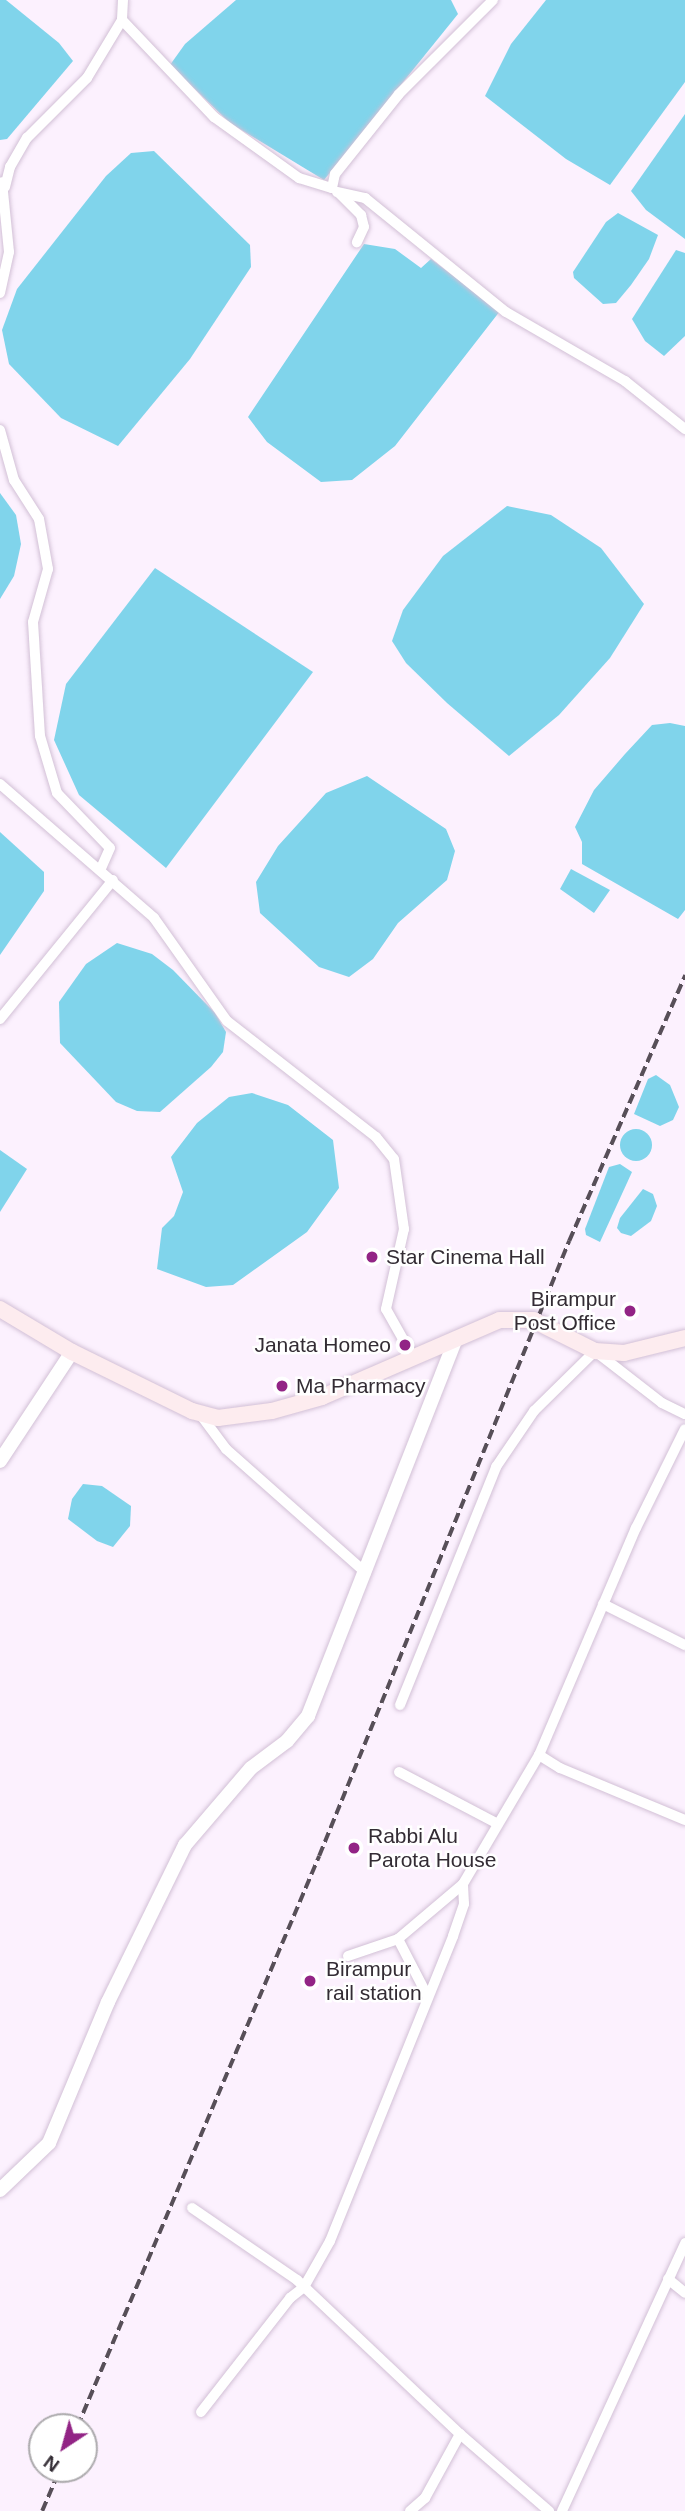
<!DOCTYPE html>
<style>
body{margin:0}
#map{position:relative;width:685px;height:2511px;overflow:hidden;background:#fcf1fe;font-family:Helvetica,sans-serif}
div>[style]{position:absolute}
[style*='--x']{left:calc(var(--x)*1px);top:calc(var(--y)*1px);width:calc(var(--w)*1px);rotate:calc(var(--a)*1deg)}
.water>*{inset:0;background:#80d4eb}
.round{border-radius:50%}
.roads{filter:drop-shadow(0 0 2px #d2c0d6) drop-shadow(0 0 2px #d2c0d6)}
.minor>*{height:10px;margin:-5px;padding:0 5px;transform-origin:5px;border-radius:5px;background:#fff}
.tertiary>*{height:14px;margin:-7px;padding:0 7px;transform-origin:7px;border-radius:7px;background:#fff}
.secondary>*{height:16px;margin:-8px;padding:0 8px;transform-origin:8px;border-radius:8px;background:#fdecef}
.rail>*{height:3.5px;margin-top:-1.75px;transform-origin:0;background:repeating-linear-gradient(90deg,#574f58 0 10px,transparent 0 15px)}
.dots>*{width:19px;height:19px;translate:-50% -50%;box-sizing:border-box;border:4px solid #fff;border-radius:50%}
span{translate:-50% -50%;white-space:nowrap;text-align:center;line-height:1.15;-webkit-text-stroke:5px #fff;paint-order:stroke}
.poi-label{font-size:21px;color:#332c34}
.left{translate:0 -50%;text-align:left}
.right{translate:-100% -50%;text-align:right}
.north{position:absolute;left:28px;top:2413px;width:70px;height:70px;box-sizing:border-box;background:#fff;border:2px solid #adabae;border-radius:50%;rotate:216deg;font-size:19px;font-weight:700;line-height:28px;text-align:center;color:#332c34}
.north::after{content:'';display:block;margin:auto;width:24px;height:32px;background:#922485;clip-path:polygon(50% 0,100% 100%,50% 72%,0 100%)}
</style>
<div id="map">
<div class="water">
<i style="clip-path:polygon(0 0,6px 0,59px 43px,73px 61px,7px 139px,0 140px)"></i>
<i style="clip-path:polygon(236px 0,451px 0,458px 14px,324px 180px,230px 123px,170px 65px,185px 44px)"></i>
<i style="clip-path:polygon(546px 0,685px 0,685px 82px,610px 185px,566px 159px,485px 96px,511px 44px)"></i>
<i style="clip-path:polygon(685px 114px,685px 239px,646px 210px,631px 191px)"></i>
<i style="clip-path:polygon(154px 151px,250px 245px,251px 267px,190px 359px,118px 446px,61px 418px,9px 364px,2px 330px,17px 289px,106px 176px,131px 153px)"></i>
<i style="clip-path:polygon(618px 213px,658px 235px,649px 259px,631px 285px,616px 303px,603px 304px,574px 278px,573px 272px,606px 222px)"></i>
<i style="clip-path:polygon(364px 244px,395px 249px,421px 268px,431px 259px,500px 311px,395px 446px,352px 480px,321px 482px,267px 442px,248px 417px)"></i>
<i style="clip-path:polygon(676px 250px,685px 253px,685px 336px,664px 356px,645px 341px,632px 319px)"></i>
<i style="clip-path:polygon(0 493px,16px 515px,21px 544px,14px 576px,0 599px)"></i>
<i style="clip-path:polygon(507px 506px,551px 515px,601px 548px,644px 604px,610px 658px,559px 715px,509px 756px,447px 703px,406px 663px,392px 641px,403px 610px,443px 556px)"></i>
<i style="clip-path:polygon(155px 568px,313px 672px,166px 868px,79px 795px,54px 740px,66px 684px)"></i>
<i style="clip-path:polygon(670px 723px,685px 726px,685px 910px,678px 919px,582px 864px,582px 842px,575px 827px,594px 790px,625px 754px,652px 725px)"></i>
<i style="clip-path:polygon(367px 776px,446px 829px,455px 851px,447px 880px,398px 923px,373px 959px,349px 977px,319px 967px,260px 913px,256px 882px,278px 846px,326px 793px)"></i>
<i style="clip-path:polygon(0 832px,44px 872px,44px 891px,0 955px)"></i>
<i style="clip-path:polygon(571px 869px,610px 890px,594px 913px,560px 889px)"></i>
<i style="clip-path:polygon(117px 943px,152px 954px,173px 970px,215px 1013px,226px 1032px,223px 1052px,211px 1067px,160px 1112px,137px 1111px,116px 1102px,60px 1043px,59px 1002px,86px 964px)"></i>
<i style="clip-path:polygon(656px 1075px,670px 1085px,679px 1107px,673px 1120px,660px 1126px,634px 1114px,648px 1079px)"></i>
<i style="clip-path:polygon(252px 1093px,288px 1105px,333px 1140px,339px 1188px,307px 1232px,233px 1285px,206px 1287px,157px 1269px,162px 1228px,174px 1216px,183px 1192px,171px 1157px,197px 1123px,229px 1097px)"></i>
<i class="round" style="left:620px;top:1129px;width:32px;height:32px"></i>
<i style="clip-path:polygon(0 1150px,27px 1169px,0 1212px)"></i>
<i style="clip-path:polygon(620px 1164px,632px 1172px,600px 1242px,586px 1235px,585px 1229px,609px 1167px)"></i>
<i style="clip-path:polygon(643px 1189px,653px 1194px,657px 1206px,651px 1221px,631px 1236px,621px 1233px,617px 1228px,620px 1218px)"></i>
<i style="clip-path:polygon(83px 1484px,102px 1486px,131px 1506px,130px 1526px,113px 1547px,97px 1541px,68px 1519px,72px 1499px)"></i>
</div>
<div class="roads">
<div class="minor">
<i style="--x:123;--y:0;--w:20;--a:93"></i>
<i style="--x:122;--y:20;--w:134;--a:46.5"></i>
<i style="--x:214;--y:117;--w:105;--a:35.7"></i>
<i style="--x:299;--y:178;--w:34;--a:17"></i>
<i style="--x:332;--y:188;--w:14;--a:-78"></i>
<i style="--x:335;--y:174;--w:102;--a:-51.3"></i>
<i style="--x:399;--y:94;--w:133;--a:-45"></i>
<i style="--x:5;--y:187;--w:21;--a:-76"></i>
<i style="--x:10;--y:167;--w:34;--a:-60"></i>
<i style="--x:27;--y:138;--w:85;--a:-45"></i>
<i style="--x:87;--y:78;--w:68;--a:-58.9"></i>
<i style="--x:337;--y:192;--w:29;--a:12"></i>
<i style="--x:365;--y:198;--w:181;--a:39"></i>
<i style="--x:506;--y:312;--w:138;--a:30.1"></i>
<i style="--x:625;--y:381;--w:77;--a:38.7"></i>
<i style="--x:340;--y:194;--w:30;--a:45"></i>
<i style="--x:361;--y:215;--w:12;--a:76"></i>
<i style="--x:364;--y:227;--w:17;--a:115"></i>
<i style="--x:0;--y:293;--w:42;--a:-77.6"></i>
<i style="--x:9;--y:252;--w:70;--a:-95.7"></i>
<i style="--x:0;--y:430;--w:52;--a:74.4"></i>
<i style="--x:14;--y:480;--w:46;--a:57.3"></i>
<i style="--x:39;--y:519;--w:51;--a:79.8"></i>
<i style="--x:48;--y:569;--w:55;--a:105.8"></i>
<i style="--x:33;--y:622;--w:114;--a:86.5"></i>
<i style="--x:40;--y:736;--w:59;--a:73.4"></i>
<i style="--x:57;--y:793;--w:76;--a:46.1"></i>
<i style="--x:110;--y:848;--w:22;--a:114"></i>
<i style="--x:0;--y:784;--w:204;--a:41"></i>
<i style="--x:154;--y:918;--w:126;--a:54.7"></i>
<i style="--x:227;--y:1021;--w:189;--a:37.9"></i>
<i style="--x:376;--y:1137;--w:28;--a:51"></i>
<i style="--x:394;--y:1159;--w:71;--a:81.9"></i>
<i style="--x:404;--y:1229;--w:82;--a:102.7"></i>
<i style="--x:386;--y:1309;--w:55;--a:60.6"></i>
<i style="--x:0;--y:1019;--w:179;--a:-50.9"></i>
<i style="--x:200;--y:1414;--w:44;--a:53.4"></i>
<i style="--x:226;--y:1449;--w:187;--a:41.5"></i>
<i style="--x:603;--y:1604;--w:92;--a:26.6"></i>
<i style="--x:400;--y:1705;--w:257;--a:-68"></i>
<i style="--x:496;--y:1467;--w:68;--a:-55.8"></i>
<i style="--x:534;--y:1411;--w:86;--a:-44.5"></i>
<i style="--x:595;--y:1351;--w:85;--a:37.8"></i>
<i style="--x:662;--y:1403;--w:25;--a:26"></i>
<i style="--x:539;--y:1755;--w:25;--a:32"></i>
<i style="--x:560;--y:1768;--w:135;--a:22.6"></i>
<i style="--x:399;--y:1772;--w:110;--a:27.7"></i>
<i style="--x:398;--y:1939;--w:63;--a:62.6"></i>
<i style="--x:348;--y:1956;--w:53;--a:-18.8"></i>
<i style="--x:398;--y:1939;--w:85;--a:-40.2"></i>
<i style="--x:463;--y:1884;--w:150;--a:-59.5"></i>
<i style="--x:539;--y:1755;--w:247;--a:-66.9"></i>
<i style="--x:636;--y:1528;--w:110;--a:-63.7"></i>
<i style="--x:192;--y:2208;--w:127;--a:34.4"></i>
<i style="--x:297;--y:2280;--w:224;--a:43.4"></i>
<i style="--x:460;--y:2434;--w:118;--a:40.9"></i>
<i style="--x:668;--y:2279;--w:22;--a:39"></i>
<i style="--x:201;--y:2412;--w:145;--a:-52"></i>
<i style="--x:290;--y:2298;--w:18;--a:-38"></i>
<i style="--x:304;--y:2287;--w:53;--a:-60.5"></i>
<i style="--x:330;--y:2241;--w:329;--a:-68"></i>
<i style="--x:453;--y:1936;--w:34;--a:-71"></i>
<i style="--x:464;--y:1904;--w:20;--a:-93"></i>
<i style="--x:410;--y:2511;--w:20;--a:-41"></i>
<i style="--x:425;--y:2498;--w:73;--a:-61.3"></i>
<i style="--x:562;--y:2511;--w:295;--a:-65.3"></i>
</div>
<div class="tertiary">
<i style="--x:0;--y:1461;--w:131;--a:-56.6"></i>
<i style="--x:0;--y:2190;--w:68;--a:-43.8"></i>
<i style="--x:49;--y:2143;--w:153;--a:-67.3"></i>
<i style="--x:108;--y:2002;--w:175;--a:-63.9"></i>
<i style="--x:185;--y:1845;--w:101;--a:-49.4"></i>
<i style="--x:251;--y:1768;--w:45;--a:-36.9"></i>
<i style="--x:287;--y:1741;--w:33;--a:-50"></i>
<i style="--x:308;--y:1716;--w:405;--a:-68.6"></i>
</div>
<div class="secondary">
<i style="--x:0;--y:1309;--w:84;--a:30.8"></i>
<i style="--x:72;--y:1352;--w:134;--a:26.2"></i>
<i style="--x:192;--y:1411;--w:27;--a:15"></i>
<i style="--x:218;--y:1418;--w:54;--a:-7.4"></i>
<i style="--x:272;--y:1411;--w:52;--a:-15.6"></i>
<i style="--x:322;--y:1397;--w:194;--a:-23.4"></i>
<i style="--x:500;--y:1320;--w:33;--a:0"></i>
<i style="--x:533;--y:1320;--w:69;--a:26.6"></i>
<i style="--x:595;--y:1351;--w:29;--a:4"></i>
<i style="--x:624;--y:1353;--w:63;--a:-13.8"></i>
</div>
</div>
<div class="rail">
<i style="--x:77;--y:2427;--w:620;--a:-67.03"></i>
<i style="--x:319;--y:1856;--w:664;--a:-67.88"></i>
<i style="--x:569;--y:1241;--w:290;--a:-66.4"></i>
<i style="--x:42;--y:2511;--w:46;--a:-66.8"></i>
</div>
<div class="dots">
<i style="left:372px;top:1257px;background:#922485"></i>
<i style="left:630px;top:1311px;background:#922485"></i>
<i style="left:405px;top:1345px;background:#922485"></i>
<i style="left:282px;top:1386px;background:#922485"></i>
<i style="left:354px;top:1848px;background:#922485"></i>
<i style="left:310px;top:1981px;background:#922485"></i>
</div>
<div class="poi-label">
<span class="left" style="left:386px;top:1257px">Star Cinema Hall</span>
<span class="right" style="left:616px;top:1311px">Birampur<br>Post Office</span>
<span class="right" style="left:391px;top:1345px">Janata Homeo</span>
<span class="left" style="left:296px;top:1386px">Ma Pharmacy</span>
<span class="left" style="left:368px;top:1848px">Rabbi Alu<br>Parota House</span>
<span class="left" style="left:326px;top:1981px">Birampur<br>rail station</span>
</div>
<div class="north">N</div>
</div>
